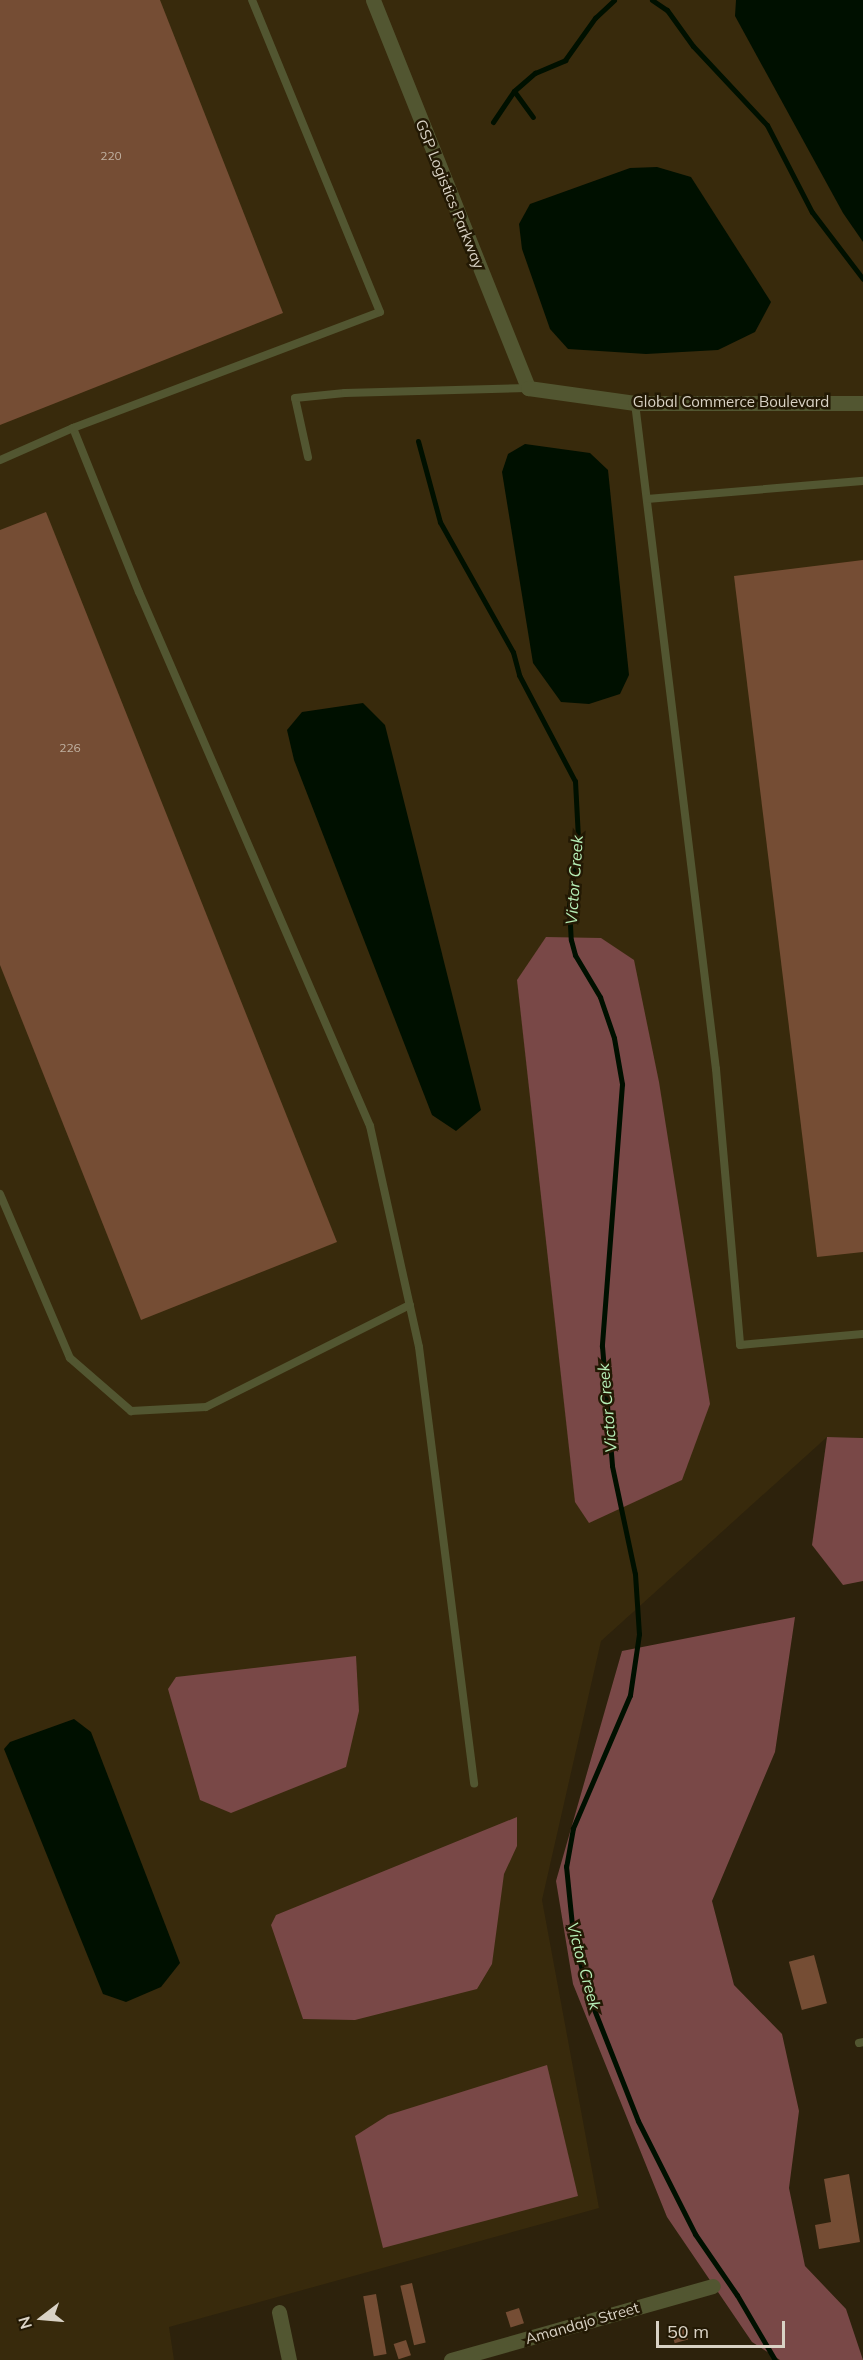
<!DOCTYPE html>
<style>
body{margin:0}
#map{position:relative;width:863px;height:2360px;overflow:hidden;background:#2d220c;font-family:Mulish,sans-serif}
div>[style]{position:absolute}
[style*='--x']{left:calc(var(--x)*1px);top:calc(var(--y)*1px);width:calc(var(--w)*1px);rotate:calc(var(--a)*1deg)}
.built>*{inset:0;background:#382a0c}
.forest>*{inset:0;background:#794847}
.water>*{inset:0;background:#001000}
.stream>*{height:5px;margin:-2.5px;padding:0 2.5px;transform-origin:2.5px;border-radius:2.5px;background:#001000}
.building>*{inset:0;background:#754d34;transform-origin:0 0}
.lane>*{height:8px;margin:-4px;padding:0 4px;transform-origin:4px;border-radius:4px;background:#525631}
.street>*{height:15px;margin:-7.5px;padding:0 7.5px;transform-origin:7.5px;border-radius:7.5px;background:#525631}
span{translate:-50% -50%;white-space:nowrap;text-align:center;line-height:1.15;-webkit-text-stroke:5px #231904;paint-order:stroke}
.number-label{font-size:12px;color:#c0b1a1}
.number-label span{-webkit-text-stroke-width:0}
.street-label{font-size:15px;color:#d9d2c5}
.water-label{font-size:16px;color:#b7f0b8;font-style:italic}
.north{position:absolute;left:12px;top:2288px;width:60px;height:60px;-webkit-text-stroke:4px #231904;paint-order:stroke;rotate:254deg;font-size:16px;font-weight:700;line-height:24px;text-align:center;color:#d9d2c5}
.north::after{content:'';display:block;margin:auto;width:21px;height:27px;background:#d9d2c5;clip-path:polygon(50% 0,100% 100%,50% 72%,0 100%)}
.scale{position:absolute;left:656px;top:2321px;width:129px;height:27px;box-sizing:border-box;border:3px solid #d9d2c5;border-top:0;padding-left:8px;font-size:18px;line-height:21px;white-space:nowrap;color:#d9d2c5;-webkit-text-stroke:4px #231904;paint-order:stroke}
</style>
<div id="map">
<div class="built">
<i style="clip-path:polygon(0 0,863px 0,863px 1438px,827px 1437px,601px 1641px,542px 1900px,599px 2208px,169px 2327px,174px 2360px,0 2360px)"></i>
</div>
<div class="forest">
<i style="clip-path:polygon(546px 937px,601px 938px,634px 960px,659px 1082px,710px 1404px,682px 1480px,589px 1523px,575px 1502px,517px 980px)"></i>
<i style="clip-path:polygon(827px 1437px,863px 1438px,863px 1581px,843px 1585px,812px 1545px)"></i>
<i style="clip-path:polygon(795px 1617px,775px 1752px,712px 1901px,734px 1985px,782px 2034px,799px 2111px,789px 2188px,805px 2266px,846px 2309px,863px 2360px,780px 2360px,752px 2342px,667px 2217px,573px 1984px,556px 1881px,622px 1651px)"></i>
<i style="clip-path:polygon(356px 1656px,359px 1711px,346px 1767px,231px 1813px,200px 1800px,168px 1689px,176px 1677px)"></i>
<i style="clip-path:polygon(517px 1817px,517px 1846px,504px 1874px,492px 1964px,477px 1989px,355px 2020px,303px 2019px,271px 1925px,276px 1915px)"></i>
<i style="clip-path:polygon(547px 2065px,578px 2196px,383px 2248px,355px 2136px,388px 2115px)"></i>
</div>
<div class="water">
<i style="clip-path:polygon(736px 0,863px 0,863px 242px,843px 213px,735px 16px)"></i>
<i style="clip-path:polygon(657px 167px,691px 177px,771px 302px,755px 332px,718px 350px,646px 354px,568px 349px,550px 329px,522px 249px,519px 224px,530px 204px,630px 168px)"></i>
<i style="clip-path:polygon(525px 444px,590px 453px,608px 470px,629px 675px,620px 694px,589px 704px,561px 702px,533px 663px,502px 472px,508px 454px)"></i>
<i style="clip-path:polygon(363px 703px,385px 725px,481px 1110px,456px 1131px,432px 1115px,294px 760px,287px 730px,302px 712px)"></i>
<i style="clip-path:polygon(74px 1719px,91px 1732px,180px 1963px,161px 1987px,126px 2002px,103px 1994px,4px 1749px,10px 1742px)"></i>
</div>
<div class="stream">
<i style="--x:652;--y:0;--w:18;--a:34"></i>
<i style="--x:667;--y:10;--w:44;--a:54.2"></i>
<i style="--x:693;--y:46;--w:108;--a:46.9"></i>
<i style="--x:767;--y:125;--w:98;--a:62.7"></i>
<i style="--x:812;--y:212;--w:84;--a:52.7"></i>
<i style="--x:514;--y:91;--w:32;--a:54"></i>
<i style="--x:493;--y:122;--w:37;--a:-56"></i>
<i style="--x:514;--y:91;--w:28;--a:-41"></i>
<i style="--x:535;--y:73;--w:33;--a:-23"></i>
<i style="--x:565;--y:60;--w:52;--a:-54.5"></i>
<i style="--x:595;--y:18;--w:26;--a:-43"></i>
<i style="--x:418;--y:441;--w:84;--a:74.8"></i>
<i style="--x:440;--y:522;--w:149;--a:60.7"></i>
<i style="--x:513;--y:652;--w:24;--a:75"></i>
<i style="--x:519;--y:675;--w:120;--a:62.2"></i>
<i style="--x:575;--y:781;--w:58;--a:87"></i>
<i style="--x:578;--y:839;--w:68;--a:97.7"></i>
<i style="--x:569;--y:906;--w:34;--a:87"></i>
<i style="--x:571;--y:940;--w:16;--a:75"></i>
<i style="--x:575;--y:955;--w:49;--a:59.2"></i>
<i style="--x:600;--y:997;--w:43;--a:71.1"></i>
<i style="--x:614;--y:1038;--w:47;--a:80.1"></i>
<i style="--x:622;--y:1084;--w:263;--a:94.4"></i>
<i style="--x:602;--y:1346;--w:120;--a:85.2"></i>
<i style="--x:612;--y:1466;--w:110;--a:78"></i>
<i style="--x:635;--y:1574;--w:60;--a:86.2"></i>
<i style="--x:639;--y:1634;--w:62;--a:98.4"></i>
<i style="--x:630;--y:1695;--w:145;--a:113.2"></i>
<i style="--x:573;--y:1828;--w:39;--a:100"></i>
<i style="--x:566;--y:1866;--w:69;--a:84.2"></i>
<i style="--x:573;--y:1935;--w:61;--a:75.7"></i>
<i style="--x:588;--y:1994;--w:136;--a:68.5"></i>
<i style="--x:638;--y:2121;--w:127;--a:63.2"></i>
<i style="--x:695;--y:2234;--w:74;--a:55.5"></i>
<i style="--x:737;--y:2295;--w:75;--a:59.7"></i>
</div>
<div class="building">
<i style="clip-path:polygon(0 0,160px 0,283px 313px,0 425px)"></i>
<i style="clip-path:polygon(46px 512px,337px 1242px,141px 1320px,0 965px,0 530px)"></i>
<i style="clip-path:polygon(863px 560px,863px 1252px,817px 1257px,734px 576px)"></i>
<i style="left:814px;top:1955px;width:50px;height:26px;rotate:75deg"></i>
<i style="clip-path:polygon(849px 2174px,860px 2242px,819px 2249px,815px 2225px,831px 2222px,824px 2179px)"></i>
<i style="left:412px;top:2283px;width:61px;height:12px;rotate:77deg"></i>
<i style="left:376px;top:2294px;width:61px;height:13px;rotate:80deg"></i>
<i style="left:519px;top:2308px;width:16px;height:14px;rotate:72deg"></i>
<i style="left:684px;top:2325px;width:15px;height:14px;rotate:74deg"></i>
<i style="left:406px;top:2340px;width:16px;height:13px;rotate:72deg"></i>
</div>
<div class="lane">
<i style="--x:635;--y:403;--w:671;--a:83.07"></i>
<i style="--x:716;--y:1069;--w:277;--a:85"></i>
<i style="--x:740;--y:1345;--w:123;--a:-5.1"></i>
<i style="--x:73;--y:428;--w:177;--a:68.1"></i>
<i style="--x:139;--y:592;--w:582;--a:66.61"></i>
<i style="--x:370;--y:1126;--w:226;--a:77.5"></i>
<i style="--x:419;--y:1347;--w:440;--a:82.8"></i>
<i style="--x:308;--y:457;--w:60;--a:-102.4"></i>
<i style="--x:295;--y:398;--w:50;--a:-5.7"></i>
<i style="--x:345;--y:393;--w:183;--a:-1.6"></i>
<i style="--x:0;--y:460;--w:80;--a:-23.7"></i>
<i style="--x:73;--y:428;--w:328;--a:-20.7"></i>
<i style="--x:380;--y:312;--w:337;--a:-112.3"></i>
<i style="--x:647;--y:499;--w:217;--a:-4.8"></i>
<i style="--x:0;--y:1194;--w:178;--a:66.9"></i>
<i style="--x:70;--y:1358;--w:81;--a:41"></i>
<i style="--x:131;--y:1411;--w:75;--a:-3.1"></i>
<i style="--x:206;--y:1407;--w:228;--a:-26.6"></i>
<i style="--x:859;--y:2043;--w:4;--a:-14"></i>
</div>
<div class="street">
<i style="--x:373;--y:0;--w:418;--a:68.2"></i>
<i style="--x:528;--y:388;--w:108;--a:8"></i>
<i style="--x:635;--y:403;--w:228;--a:0"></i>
<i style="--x:279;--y:2312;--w:49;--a:78.2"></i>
<i style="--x:451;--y:2360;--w:272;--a:-15.8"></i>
</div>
<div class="number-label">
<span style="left:111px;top:156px">220</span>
<span style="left:70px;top:748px">226</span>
</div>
<div class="street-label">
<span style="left:450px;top:194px;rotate:68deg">GSP Logistics Parkway</span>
<span style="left:731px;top:402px">Global Commerce Boulevard</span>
<span style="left:582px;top:2323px;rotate:-16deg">Amandajo Street</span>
</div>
<div class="water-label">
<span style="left:574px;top:880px;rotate:-86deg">Victor Creek</span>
<span style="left:607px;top:1408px;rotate:-95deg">Victor Creek</span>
<span style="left:584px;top:1966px;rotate:75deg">Victor Creek</span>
</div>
<div class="north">N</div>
<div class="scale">50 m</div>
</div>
